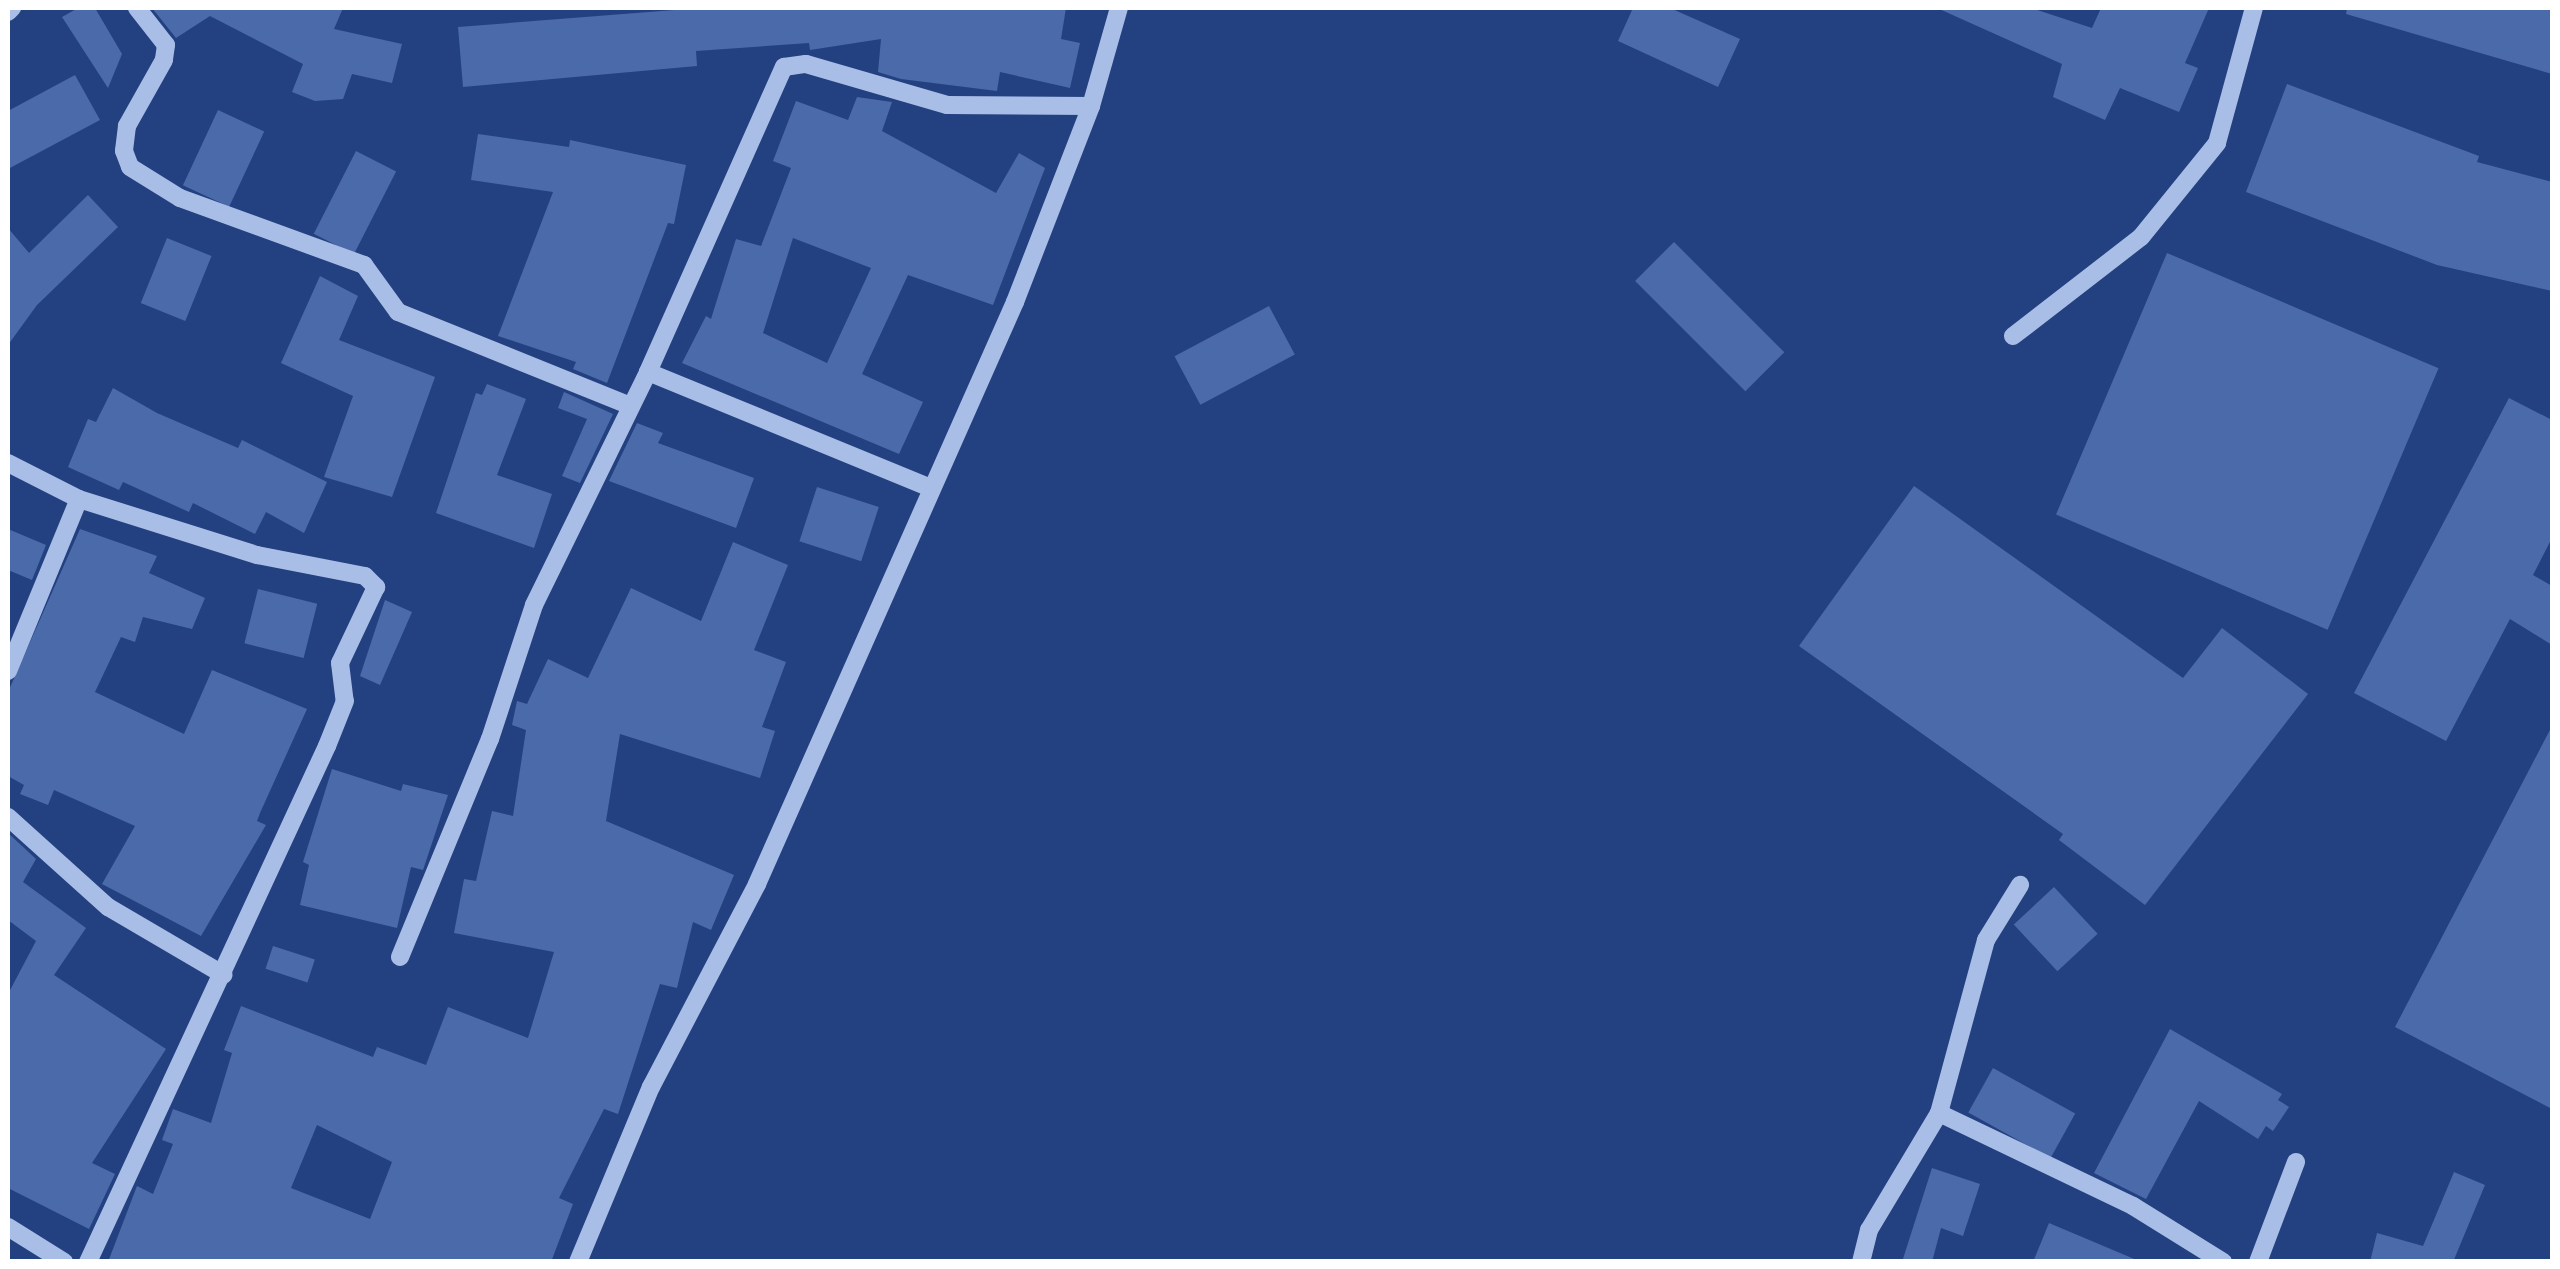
<!DOCTYPE html>
<style>
body{margin:0}
#map{position:relative;width:2560px;height:1269px;overflow:hidden;background:#234180;font-family:Mulish,sans-serif}
div>[style]{position:absolute}
[style*='--x']{left:calc(var(--x)*1px);top:calc(var(--y)*1px);width:calc(var(--w)*1px);rotate:calc(var(--a)*1deg)}
.building>*{inset:0;background:#4b6aa9;transform-origin:0 0}
.minor>*{height:18px;margin:-9px;padding:0 9px;transform-origin:9px;border-radius:9px;background:#a9bee7}
span{translate:-50% -50%;white-space:nowrap;text-align:center;line-height:1.15;-webkit-text-stroke:9px #234180;paint-order:stroke}
.frame{position:absolute;inset:0;border:10px solid #fff;pointer-events:none}
</style>
<div id="map">
<div class="building">
<i style="clip-path:polygon(78px 8px,95px 8px,122px 54px,108px 88px,62px 17px)"></i>
<i style="clip-path:polygon(152px 8px,343px 8px,334px 29px,402px 44px,392px 83px,352px 74px,343px 99px,315px 101px,292px 92px,303px 64px,210px 16px,176px 38px)"></i>
<i style="clip-path:polygon(700px 8px,1066px 8px,1061px 39px,1080px 43px,1070px 88px,1000px 72px,997px 91px,901px 79px,878px 72px,881px 39px,810px 50px,809px 43px,696px 51px,697px 66px,463px 87px,458px 27px)"></i>
<i style="clip-path:polygon(1633px 8px,1670px 8px,1740px 39px,1718px 87px,1618px 41px)"></i>
<i style="clip-path:polygon(1937px 8px,2031px 8px,2092px 28px,2101px 8px,2209px 8px,2185px 63px,2198px 68px,2179px 112px,2120px 88px,2105px 120px,2053px 97px,2062px 64px)"></i>
<i style="clip-path:polygon(2347px 8px,2552px 8px,2552px 74px,2346px 14px)"></i>
<i style="clip-path:polygon(75px 75px,100px 120px,8px 169px,8px 111px)"></i>
<i style="clip-path:polygon(2287px 84px,2479px 156px,2477px 162px,2552px 182px,2552px 291px,2437px 265px,2246px 192px)"></i>
<i style="clip-path:polygon(evenodd,857px 97px,892px 102px,882px 131px,996px 193px,1019px 153px,1045px 168px,993px 305px,908px 275px,862px 374px,923px 402px,899px 454px,682px 363px,706px 316px,711px 319px,736px 239px,761px 246px,791px 168px,773px 161px,796px 101px,848px 120px,857px 97px,793px 238px,871px 268px,827px 363px,763px 333px,793px 238px)"></i>
<i style="left:218px;top:110px;width:51px;height:83px;rotate:25deg"></i>
<i style="clip-path:polygon(478px 134px,569px 147px,570px 140px,686px 165px,674px 224px,668px 223px,607px 383px,573px 369px,576px 362px,498px 336px,553px 192px,471px 180px)"></i>
<i style="left:356px;top:151px;width:45px;height:93px;rotate:27deg"></i>
<i style="clip-path:polygon(88px 195px,118px 227px,37px 305px,8px 345px,8px 228px,29px 253px)"></i>
<i style="left:167px;top:238px;width:48px;height:70px;rotate:22deg"></i>
<i style="left:1674px;top:242px;width:156px;height:55px;rotate:45deg"></i>
<i style="left:2167px;top:253px;width:295px;height:284px;rotate:23deg"></i>
<i style="clip-path:polygon(320px 276px,358px 296px,339px 340px,435px 377px,392px 497px,324px 477px,353px 396px,281px 363px)"></i>
<i style="left:1269px;top:306px;width:55px;height:107px;rotate:62deg"></i>
<i style="clip-path:polygon(487px 384px,526px 399px,497px 475px,552px 494px,534px 548px,436px 513px,476px 393px,482px 395px)"></i>
<i style="clip-path:polygon(113px 388px,157px 413px,238px 448px,242px 440px,327px 482px,304px 533px,266px 512px,255px 534px,193px 503px,189px 512px,123px 482px,119px 490px,68px 467px,88px 419px,96px 422px)"></i>
<i style="clip-path:polygon(564px 392px,613px 414px,580px 483px,562px 476px,587px 419px,558px 408px)"></i>
<i style="clip-path:polygon(2509px 398px,2552px 420px,2552px 538px,2533px 575px,2552px 586px,2552px 645px,2510px 619px,2446px 741px,2354px 693px)"></i>
<i style="clip-path:polygon(637px 423px,663px 433px,658px 443px,754px 478px,736px 528px,609px 481px)"></i>
<i style="clip-path:polygon(1914px 486px,2183px 678px,2222px 628px,2308px 694px,2145px 905px,2059px 840px,2063px 834px,1799px 646px)"></i>
<i style="left:817px;top:487px;width:65px;height:57px;rotate:18deg"></i>
<i style="clip-path:polygon(8px 529px,46px 545px,32px 580px,8px 570px)"></i>
<i style="clip-path:polygon(80px 529px,157px 556px,149px 573px,205px 598px,192px 629px,143px 617px,135px 642px,121px 637px,95px 692px,184px 734px,212px 670px,307px 709px,260px 813px,257px 821px,266px 825px,201px 936px,102px 884px,135px 826px,54px 790px,48px 805px,20px 794px,24px 785px,8px 776px,8px 692px)"></i>
<i style="clip-path:polygon(evenodd,733px 542px,788px 565px,754px 650px,786px 662px,762px 727px,775px 731px,760px 778px,620px 734px,606px 821px,734px 875px,711px 930px,693px 922px,677px 988px,660px 984px,618px 1114px,604px 1109px,559px 1198px,573px 1204px,551px 1262px,108px 1262px,137px 1186px,153px 1194px,173px 1144px,162px 1140px,173px 1109px,211px 1123px,232px 1053px,224px 1050px,241px 1006px,373px 1057px,377px 1047px,426px 1065px,448px 1007px,528px 1038px,554px 952px,454px 933px,464px 879px,476px 881px,492px 811px,513px 816px,526px 730px,512px 725px,517px 701px,527px 704px,548px 659px,588px 678px,631px 588px,701px 621px,733px 542px,317px 1125px,392px 1162px,370px 1219px,291px 1188px,317px 1125px)"></i>
<i style="left:258px;top:589px;width:61px;height:56px;rotate:14deg"></i>
<i style="clip-path:polygon(385px 600px,412px 612px,380px 685px,360px 676px)"></i>
<i style="clip-path:polygon(2552px 726px,2552px 1109px,2395px 1027px)"></i>
<i style="clip-path:polygon(332px 769px,401px 791px,403px 784px,448px 795px,423px 870px,411px 867px,397px 928px,300px 905px,309px 865px,303px 862px)"></i>
<i style="clip-path:polygon(8px 833px,36px 859px,23px 882px,86px 928px,54px 975px,166px 1049px,92px 1163px,115px 1174px,89px 1229px,8px 1188px,8px 994px,36px 941px,8px 920px)"></i>
<i style="left:2054px;top:887px;width:64px;height:55px;rotate:47deg"></i>
<i style="left:273px;top:946px;width:44px;height:24px;rotate:18deg"></i>
<i style="clip-path:polygon(2170px 1029px,2282px 1094px,2278px 1100px,2289px 1107px,2273px 1131px,2266px 1126px,2258px 1139px,2199px 1101px,2146px 1199px,2094px 1173px)"></i>
<i style="left:1993px;top:1068px;width:94px;height:51px;rotate:29deg"></i>
<i style="clip-path:polygon(1932px 1168px,1980px 1184px,1963px 1236px,1941px 1228px,1932px 1262px,1902px 1262px)"></i>
<i style="clip-path:polygon(2454px 1172px,2485px 1185px,2453px 1262px,2370px 1262px,2377px 1233px,2423px 1246px)"></i>
<i style="clip-path:polygon(2049px 1223px,2139px 1261px,2139px 1262px,2033px 1262px)"></i>
</div>
<div class="minor">
<i style="--x:137;--y:8;--w:47;--a:51.9"></i>
<i style="--x:166;--y:45;--w:15;--a:98"></i>
<i style="--x:164;--y:60;--w:76;--a:119.3"></i>
<i style="--x:127;--y:126;--w:25;--a:97"></i>
<i style="--x:124;--y:151;--w:17;--a:69"></i>
<i style="--x:130;--y:167;--w:59;--a:31.8"></i>
<i style="--x:180;--y:198;--w:196;--a:20"></i>
<i style="--x:364;--y:265;--w:58;--a:54.1"></i>
<i style="--x:398;--y:312;--w:251;--a:22"></i>
<i style="--x:8;--y:12;--w:6;--a:-45"></i>
<i style="--x:2013;--y:336;--w:162;--a:-37.7"></i>
<i style="--x:2141;--y:237;--w:121;--a:-51"></i>
<i style="--x:2217;--y:143;--w:140;--a:-74.7"></i>
<i style="--x:648;--y:372;--w:306;--a:22.3"></i>
<i style="--x:8;--y:463;--w:80;--a:26.9"></i>
<i style="--x:79;--y:499;--w:187;--a:17.5"></i>
<i style="--x:257;--y:555;--w:110;--a:11"></i>
<i style="--x:365;--y:576;--w:16;--a:45"></i>
<i style="--x:376;--y:587;--w:84;--a:115.3"></i>
<i style="--x:340;--y:663;--w:38;--a:83"></i>
<i style="--x:345;--y:701;--w:48;--a:111.8"></i>
<i style="--x:327;--y:746;--w:569;--a:114.85"></i>
<i style="--x:8;--y:671;--w:186;--a:-67.6"></i>
<i style="--x:8;--y:817;--w:135;--a:42"></i>
<i style="--x:108;--y:907;--w:134;--a:30.4"></i>
<i style="--x:400;--y:957;--w:236;--a:-67.6"></i>
<i style="--x:490;--y:739;--w:141;--a:-71.8"></i>
<i style="--x:534;--y:605;--w:259;--a:-63.9"></i>
<i style="--x:648;--y:372;--w:334;--a:-66"></i>
<i style="--x:784;--y:67;--w:22;--a:-8"></i>
<i style="--x:806;--y:64;--w:147;--a:16.2"></i>
<i style="--x:947;--y:105;--w:144;--a:0.4"></i>
<i style="--x:1939;--y:1113;--w:215;--a:25.6"></i>
<i style="--x:2133;--y:1206;--w:106;--a:31.9"></i>
<i style="--x:8;--y:1227;--w:66;--a:32"></i>
<i style="--x:578;--y:1262;--w:190;--a:-67.4"></i>
<i style="--x:651;--y:1087;--w:229;--a:-62.4"></i>
<i style="--x:757;--y:884;--w:637;--a:-66.09"></i>
<i style="--x:1015;--y:302;--w:210;--a:-68.8"></i>
<i style="--x:1091;--y:106;--w:102;--a:-74.1"></i>
<i style="--x:1861;--y:1262;--w:33;--a:-76"></i>
<i style="--x:1869;--y:1230;--w:136;--a:-59.1"></i>
<i style="--x:1939;--y:1113;--w:179;--a:-74.8"></i>
<i style="--x:1986;--y:940;--w:65;--a:-58.3"></i>
<i style="--x:2258;--y:1262;--w:107;--a:-69.2"></i>
</div>
<div class="frame"></div>
</div>
